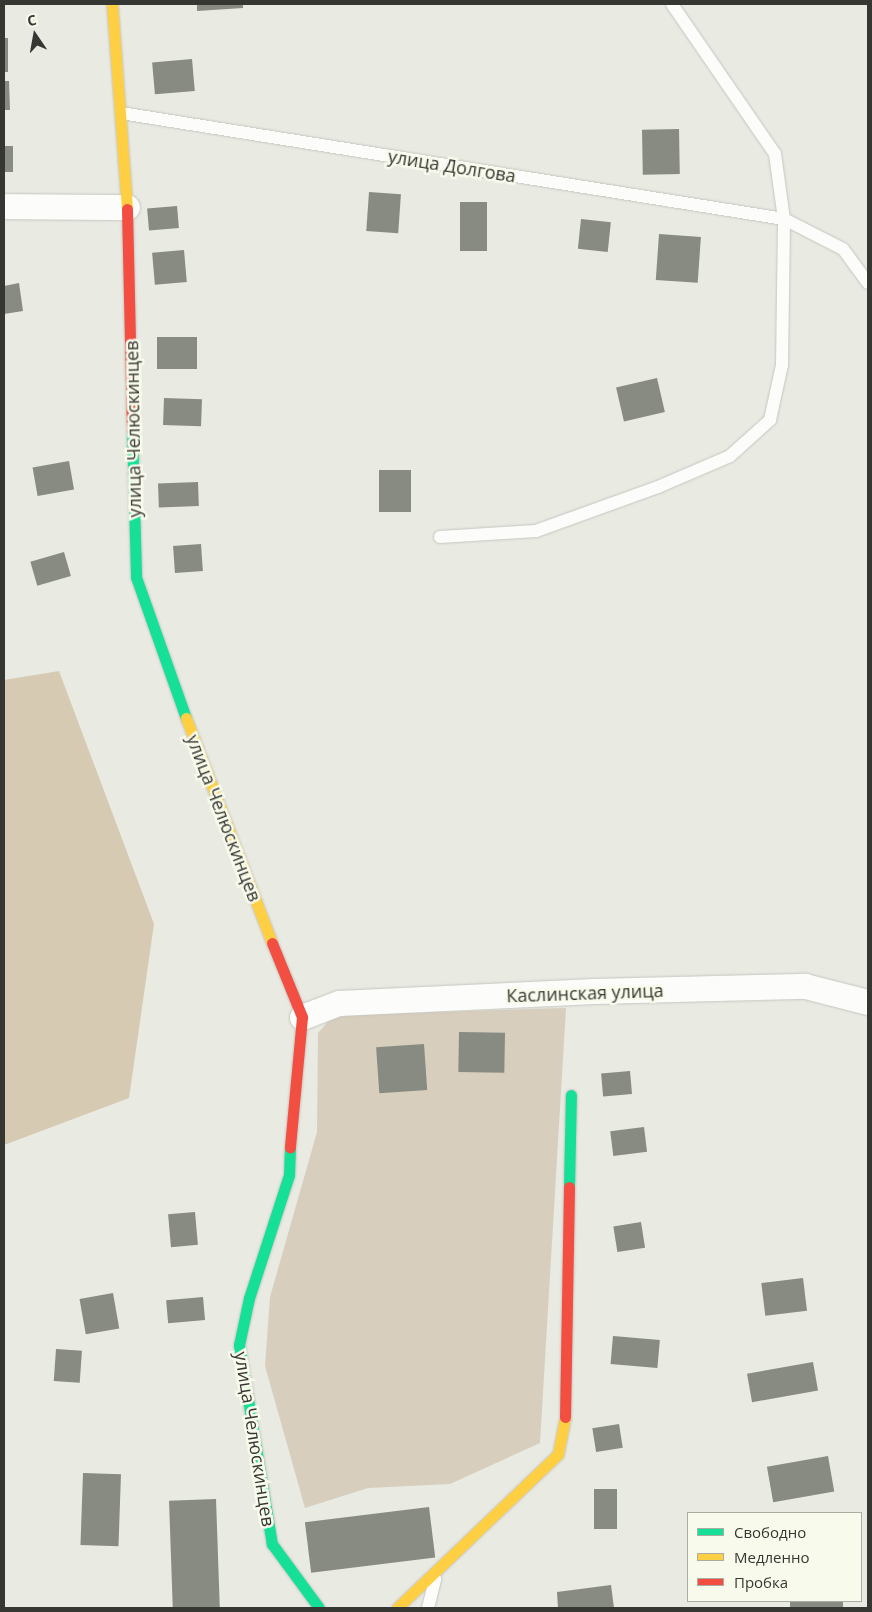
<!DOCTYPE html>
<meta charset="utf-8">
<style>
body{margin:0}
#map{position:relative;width:872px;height:1612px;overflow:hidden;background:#e9eae2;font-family:"Open Sans",sans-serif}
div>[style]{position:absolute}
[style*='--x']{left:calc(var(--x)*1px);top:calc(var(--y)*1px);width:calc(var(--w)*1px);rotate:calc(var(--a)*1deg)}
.green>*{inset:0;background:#d7cebd}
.forest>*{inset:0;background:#d6cab3}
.building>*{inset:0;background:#878b82;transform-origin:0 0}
.roads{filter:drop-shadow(0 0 1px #c6c6c0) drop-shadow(0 0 1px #c6c6c0)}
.lane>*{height:12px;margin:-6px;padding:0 6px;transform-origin:6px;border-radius:6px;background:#fcfcfb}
.street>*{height:25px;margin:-12.5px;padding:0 12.5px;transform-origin:12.5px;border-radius:12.5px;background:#fcfcfb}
.fast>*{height:11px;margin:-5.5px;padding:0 5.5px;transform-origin:5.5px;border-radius:5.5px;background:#16e098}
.slow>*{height:11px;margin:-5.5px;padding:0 5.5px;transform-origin:5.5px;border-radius:5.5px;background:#ffcf43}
.jam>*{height:11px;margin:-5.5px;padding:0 5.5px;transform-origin:5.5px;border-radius:5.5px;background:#f24e42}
span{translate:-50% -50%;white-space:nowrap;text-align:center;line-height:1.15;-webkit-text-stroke:5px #f8fbec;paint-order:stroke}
.street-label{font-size:18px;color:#363732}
.frame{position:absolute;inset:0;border:5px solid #363732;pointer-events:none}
.legend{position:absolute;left:687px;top:1512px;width:175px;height:90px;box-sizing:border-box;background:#f8fbec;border:1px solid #aaada2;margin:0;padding:6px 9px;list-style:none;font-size:15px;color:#363732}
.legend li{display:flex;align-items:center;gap:10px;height:25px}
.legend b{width:25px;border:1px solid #aaada2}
.north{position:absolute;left:10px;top:10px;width:50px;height:50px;-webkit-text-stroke:4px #f8fbec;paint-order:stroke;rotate:348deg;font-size:14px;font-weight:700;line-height:20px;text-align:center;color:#363732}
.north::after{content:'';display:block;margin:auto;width:18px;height:22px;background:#363732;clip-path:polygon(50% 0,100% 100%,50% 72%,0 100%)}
</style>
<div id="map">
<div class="green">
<i style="clip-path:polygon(566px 1008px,540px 1443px,450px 1484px,368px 1488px,305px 1508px,265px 1366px,270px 1297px,317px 1132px,318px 1033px,334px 1015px)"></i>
</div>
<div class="forest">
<i style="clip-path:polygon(59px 671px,154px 924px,129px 1098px,4px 1145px,4px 680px)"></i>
</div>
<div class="building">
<i style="clip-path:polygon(197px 4px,243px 4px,243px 8px,197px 11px)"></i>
<i style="left:8px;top:38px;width:34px;height:4px;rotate:90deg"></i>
<i style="left:192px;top:59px;width:32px;height:40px;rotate:85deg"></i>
<i style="clip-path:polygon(4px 81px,9px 81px,10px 110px,4px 110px)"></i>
<i style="left:679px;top:129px;width:45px;height:37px;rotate:89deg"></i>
<i style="left:4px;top:146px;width:9px;height:26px"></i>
<i style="left:369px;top:192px;width:32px;height:39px;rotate:4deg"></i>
<i style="left:460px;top:202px;width:27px;height:49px"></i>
<i style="left:177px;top:206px;width:22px;height:30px;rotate:85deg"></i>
<i style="left:581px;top:219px;width:30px;height:30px;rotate:6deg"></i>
<i style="left:659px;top:234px;width:42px;height:46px;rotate:4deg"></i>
<i style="left:184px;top:250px;width:32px;height:32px;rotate:85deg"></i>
<i style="clip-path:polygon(19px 283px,23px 311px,4px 314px,4px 286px)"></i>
<i style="left:157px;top:337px;width:40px;height:32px"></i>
<i style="left:657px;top:378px;width:35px;height:42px;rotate:77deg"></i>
<i style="left:164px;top:398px;width:38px;height:27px;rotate:2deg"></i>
<i style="left:69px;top:461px;width:29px;height:37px;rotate:80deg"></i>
<i style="left:379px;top:470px;width:32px;height:42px"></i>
<i style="left:198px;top:482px;width:24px;height:40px;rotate:88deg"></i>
<i style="left:201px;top:544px;width:27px;height:28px;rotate:86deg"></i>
<i style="left:64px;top:552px;width:25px;height:35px;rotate:74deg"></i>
<i style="left:459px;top:1032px;width:46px;height:40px;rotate:1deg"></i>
<i style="left:424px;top:1044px;width:46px;height:48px;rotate:86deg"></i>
<i style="left:630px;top:1071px;width:23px;height:29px;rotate:85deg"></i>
<i style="left:644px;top:1127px;width:25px;height:34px;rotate:83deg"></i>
<i style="left:195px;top:1212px;width:33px;height:27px;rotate:85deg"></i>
<i style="left:641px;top:1222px;width:26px;height:28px;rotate:81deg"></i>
<i style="left:803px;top:1278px;width:33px;height:42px;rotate:83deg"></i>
<i style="left:113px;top:1293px;width:36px;height:34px;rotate:80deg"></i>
<i style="left:203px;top:1297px;width:23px;height:37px;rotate:85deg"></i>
<i style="left:613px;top:1336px;width:47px;height:28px;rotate:5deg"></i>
<i style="left:56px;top:1349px;width:26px;height:32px;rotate:4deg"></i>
<i style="left:813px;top:1362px;width:29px;height:67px;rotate:80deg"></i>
<i style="left:619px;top:1424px;width:24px;height:27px;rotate:81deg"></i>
<i style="left:828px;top:1456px;width:36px;height:62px;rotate:80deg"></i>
<i style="left:83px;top:1473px;width:38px;height:72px;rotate:2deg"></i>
<i style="left:594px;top:1489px;width:23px;height:40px"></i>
<i style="left:216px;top:1499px;width:109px;height:47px;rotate:88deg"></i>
<i style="left:429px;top:1507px;width:51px;height:125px;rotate:83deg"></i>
<i style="clip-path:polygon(611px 1585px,614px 1608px,558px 1608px,557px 1592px)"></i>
<i style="left:790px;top:1601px;width:53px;height:7px"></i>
</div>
<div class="roads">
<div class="lane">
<i style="--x:121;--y:113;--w:671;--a:9.08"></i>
<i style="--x:784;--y:219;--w:66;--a:27"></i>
<i style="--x:843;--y:249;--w:42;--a:53.7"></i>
<i style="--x:440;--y:537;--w:96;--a:-3.6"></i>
<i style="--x:536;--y:531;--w:130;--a:-19.8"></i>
<i style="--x:658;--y:487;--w:78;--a:-23.3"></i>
<i style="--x:730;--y:456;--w:54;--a:-42"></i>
<i style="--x:770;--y:420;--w:56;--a:-77.7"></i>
<i style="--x:782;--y:365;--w:146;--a:-89.2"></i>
<i style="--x:784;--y:219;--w:66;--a:-97.9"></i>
<i style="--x:775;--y:154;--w:182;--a:-124.5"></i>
<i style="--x:428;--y:1608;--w:30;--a:-76"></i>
</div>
<div class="street">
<i style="--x:4;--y:206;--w:123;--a:0.5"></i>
<i style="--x:302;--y:1017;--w:40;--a:-21"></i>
<i style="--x:339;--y:1003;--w:255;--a:-2.7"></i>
<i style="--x:594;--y:991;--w:211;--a:-1.4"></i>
<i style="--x:805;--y:986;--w:65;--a:14.3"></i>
</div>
<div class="fast">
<i style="--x:132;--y:430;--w:147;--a:88.4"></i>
<i style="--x:136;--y:577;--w:150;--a:70.5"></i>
<i style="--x:290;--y:1147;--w:28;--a:92"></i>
<i style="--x:289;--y:1175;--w:129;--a:108"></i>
<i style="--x:249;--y:1298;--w:48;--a:102"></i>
<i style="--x:239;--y:1345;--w:202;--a:80.6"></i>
<i style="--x:272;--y:1544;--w:79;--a:53.7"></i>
<i style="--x:569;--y:1187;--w:92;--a:-88.8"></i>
</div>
<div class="slow">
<i style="--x:112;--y:4;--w:206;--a:85.8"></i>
<i style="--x:186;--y:718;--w:241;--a:69.1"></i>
<i style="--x:397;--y:1608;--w:223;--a:-43.7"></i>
<i style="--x:558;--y:1454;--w:38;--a:-79"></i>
</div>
<div class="jam">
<i style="--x:127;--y:209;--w:221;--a:88.7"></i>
<i style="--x:272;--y:943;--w:80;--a:67.9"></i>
<i style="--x:302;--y:1017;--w:131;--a:95.3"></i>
<i style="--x:565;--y:1417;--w:230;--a:-89"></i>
</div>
</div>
<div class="street-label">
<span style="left:452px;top:166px;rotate:9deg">улица Долгова</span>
<span style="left:133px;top:429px;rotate:-91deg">улица Челюскинцев</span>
<span style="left:224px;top:818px;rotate:69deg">улица Челюскинцев</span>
<span style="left:585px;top:993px;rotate:-2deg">Каслинская улица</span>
<span style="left:255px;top:1439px;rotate:81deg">улица Челюскинцев</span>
</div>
<div class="frame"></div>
<ul class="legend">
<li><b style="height:6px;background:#16e098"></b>Свободно</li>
<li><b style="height:6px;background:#ffcf43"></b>Медленно</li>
<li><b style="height:6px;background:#f24e42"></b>Пробка</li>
</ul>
<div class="north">С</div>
</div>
